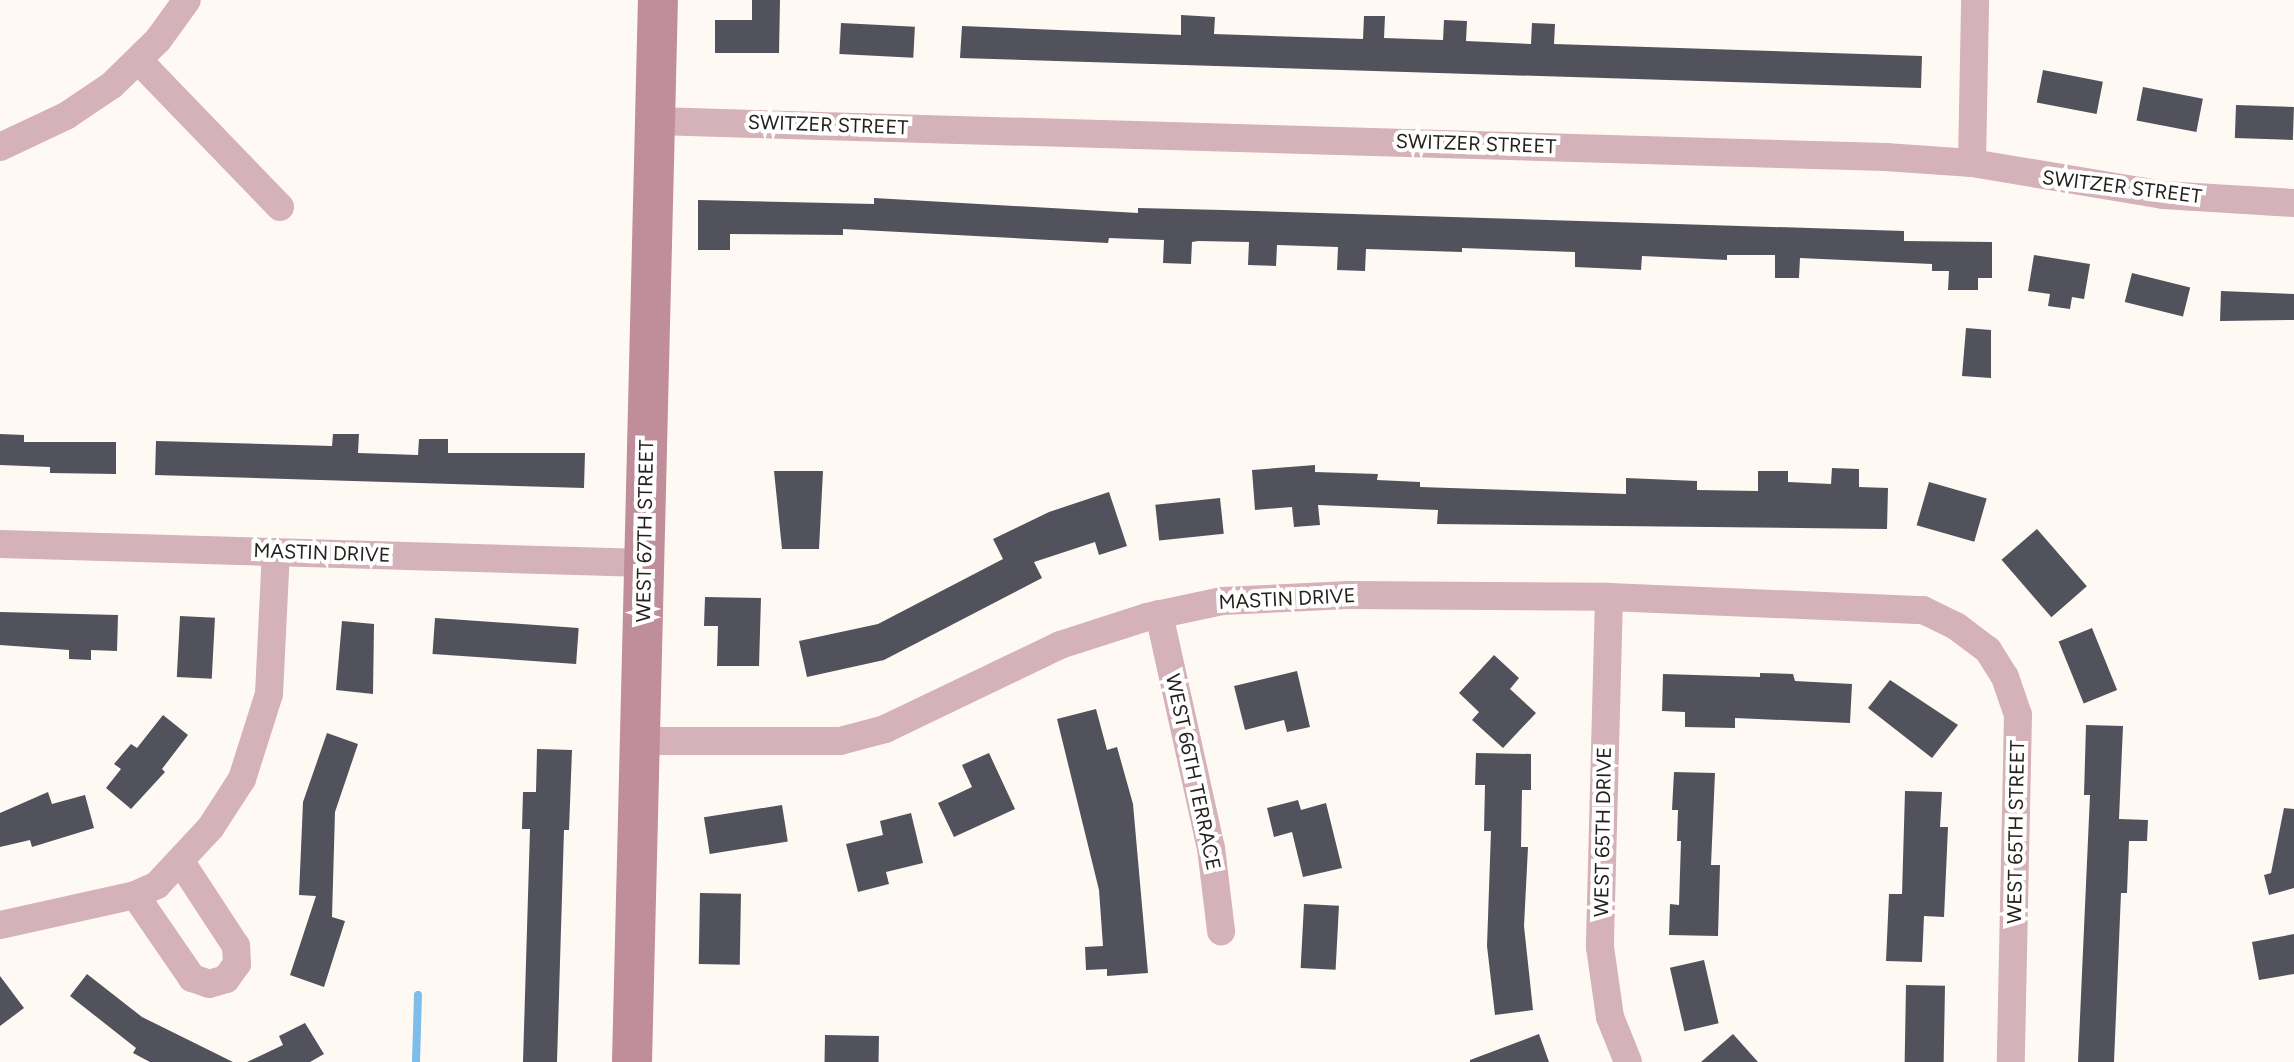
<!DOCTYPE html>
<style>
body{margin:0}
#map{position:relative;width:2294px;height:1062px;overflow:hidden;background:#fff9f3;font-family:Figtree,sans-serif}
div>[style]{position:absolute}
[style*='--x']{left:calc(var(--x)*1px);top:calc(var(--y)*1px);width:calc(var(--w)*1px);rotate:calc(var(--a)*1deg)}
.stream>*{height:8px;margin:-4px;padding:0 4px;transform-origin:4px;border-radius:4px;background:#7cbdeb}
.building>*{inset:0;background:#52525c;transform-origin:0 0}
.street>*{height:28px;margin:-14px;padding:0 14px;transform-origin:14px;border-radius:14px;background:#d5b1b9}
.secondary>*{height:40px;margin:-20px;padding:0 20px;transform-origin:20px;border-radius:20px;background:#c08e9a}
span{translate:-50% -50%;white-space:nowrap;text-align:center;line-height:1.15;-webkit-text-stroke:8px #fff;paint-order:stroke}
.street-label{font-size:20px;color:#25221e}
</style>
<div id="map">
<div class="stream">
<i style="--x:416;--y:1062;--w:67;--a:-88.3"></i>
</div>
<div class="building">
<i style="clip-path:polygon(752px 0,780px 0,779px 53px,715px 53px,715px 20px,752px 20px)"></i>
<i style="clip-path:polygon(1181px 15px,1215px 17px,1214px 34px,1363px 39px,1364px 16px,1385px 16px,1384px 38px,1443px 40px,1444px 20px,1467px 21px,1466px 41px,1531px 44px,1532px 23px,1555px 24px,1554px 44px,1922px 56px,1921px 88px,960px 58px,962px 26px,1181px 35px)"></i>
<i style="left:841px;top:23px;width:74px;height:31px;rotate:3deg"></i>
<i style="left:2043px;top:70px;width:61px;height:33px;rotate:11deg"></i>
<i style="left:2143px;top:87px;width:61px;height:34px;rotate:11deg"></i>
<i style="left:2236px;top:105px;width:58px;height:33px;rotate:2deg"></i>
<i style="clip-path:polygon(874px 198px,1138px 213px,1138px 208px,1223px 210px,1904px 231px,1904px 241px,1992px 242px,1992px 278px,1978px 278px,1978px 290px,1948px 290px,1949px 271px,1932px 271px,1932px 264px,1800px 258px,1799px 278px,1775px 278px,1775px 255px,1727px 255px,1727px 260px,1642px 256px,1641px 270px,1575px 267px,1575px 252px,1462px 248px,1462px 252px,1366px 249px,1365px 271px,1337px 270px,1338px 247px,1277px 245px,1276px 266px,1248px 265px,1249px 242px,1198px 241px,1192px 242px,1191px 264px,1163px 263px,1164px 240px,1109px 238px,1108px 243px,843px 229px,843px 235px,730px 234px,730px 250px,698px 250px,698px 200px,874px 204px)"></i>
<i style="clip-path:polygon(2034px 255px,2090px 264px,2084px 299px,2072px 297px,2070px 309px,2048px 306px,2050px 294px,2028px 291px)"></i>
<i style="left:2132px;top:273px;width:60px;height:30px;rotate:14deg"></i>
<i style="clip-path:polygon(2221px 291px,2294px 294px,2294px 320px,2220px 321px)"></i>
<i style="clip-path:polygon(1966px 328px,1991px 330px,1991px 378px,1962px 376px)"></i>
<i style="clip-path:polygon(0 434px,24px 435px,24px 442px,116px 442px,116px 474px,50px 473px,50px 467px,0 465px)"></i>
<i style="clip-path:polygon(333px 434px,359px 434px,358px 453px,418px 455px,419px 439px,448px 439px,448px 453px,585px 453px,584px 488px,155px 475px,156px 441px,332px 446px)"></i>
<i style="clip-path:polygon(1315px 465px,1315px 472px,1378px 474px,1377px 480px,1420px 482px,1420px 487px,1626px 494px,1626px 478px,1697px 481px,1697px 490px,1758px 491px,1758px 471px,1788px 471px,1788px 482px,1831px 484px,1832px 468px,1859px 469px,1859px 487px,1888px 488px,1887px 529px,1437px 524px,1438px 510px,1318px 505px,1320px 525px,1294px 527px,1292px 507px,1255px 510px,1252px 470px)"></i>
<i style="clip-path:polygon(774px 471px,823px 471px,819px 549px,782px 549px)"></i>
<i style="left:1929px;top:482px;width:60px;height:45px;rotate:16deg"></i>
<i style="clip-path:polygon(1109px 492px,1127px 546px,1099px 555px,1095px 542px,1034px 562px,1042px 578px,884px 660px,807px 677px,799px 641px,878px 624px,1003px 559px,993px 539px,1049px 512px)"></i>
<i style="left:1220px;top:498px;width:36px;height:65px;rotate:84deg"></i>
<i style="left:2037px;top:529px;width:76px;height:47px;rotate:49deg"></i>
<i style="clip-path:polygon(705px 597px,761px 598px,759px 666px,717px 666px,718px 626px,704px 626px)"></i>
<i style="clip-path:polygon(0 612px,118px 615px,117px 651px,91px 650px,91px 660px,69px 659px,69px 650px,0 645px)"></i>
<i style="left:180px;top:616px;width:35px;height:61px;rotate:3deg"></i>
<i style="left:435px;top:618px;width:144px;height:36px;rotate:4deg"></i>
<i style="clip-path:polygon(342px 621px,374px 624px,373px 694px,336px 690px)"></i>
<i style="left:2092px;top:628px;width:67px;height:36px;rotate:68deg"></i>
<i style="clip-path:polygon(1494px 655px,1519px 678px,1510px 689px,1536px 713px,1503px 748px,1472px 720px,1479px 712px,1459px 693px)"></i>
<i style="clip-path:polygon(1297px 671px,1310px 727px,1287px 732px,1284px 720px,1245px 730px,1234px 686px)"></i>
<i style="clip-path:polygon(1760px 673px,1793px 674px,1795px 681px,1852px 684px,1850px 723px,1735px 718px,1735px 728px,1685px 727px,1685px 712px,1662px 711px,1663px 674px,1760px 677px)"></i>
<i style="clip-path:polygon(1890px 680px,1958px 725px,1932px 758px,1868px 708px)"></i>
<i style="clip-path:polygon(1096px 709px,1107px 750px,1117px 747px,1133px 804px,1148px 973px,1107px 976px,1107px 969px,1086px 970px,1085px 947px,1103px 946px,1099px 890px,1057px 719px)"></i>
<i style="clip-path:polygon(163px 715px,188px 735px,162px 769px,165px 772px,131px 809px,106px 788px,121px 769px,114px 764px,131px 744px,137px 748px)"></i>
<i style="clip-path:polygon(2086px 725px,2123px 726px,2119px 819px,2148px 820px,2147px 841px,2129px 841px,2127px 893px,2121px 893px,2114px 1062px,2078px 1062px,2090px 795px,2084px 795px)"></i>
<i style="clip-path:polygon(327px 733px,358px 744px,335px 812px,332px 917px,345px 921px,324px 987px,290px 975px,316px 896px,299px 895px,303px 802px)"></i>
<i style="clip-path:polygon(537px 749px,572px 750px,569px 830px,564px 830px,557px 1062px,523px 1062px,530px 829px,522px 829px,523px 792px,536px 792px)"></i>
<i style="clip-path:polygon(989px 753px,1015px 809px,954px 837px,938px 803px,972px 787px,962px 765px)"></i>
<i style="clip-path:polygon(1476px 753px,1531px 754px,1531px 790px,1522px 790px,1521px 847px,1528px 847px,1524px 926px,1533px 1010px,1495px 1015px,1487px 946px,1491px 831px,1484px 831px,1485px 785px,1475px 785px)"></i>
<i style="clip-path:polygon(1674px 772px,1715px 773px,1711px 865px,1720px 865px,1718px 936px,1669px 935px,1670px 904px,1679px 905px,1681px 841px,1677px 841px,1678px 810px,1672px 810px)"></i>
<i style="clip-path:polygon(1905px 791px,1942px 792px,1940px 827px,1948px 827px,1944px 917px,1924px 916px,1922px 962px,1886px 961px,1889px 894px,1902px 894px)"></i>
<i style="clip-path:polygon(48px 792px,52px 804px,85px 795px,94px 828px,32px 847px,30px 840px,0 847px,0 813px)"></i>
<i style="clip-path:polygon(1298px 800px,1301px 810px,1326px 803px,1342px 868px,1303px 877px,1292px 832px,1274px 837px,1267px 808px)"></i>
<i style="left:782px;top:805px;width:37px;height:79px;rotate:81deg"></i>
<i style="clip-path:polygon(2284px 808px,2294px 809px,2294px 888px,2269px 895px,2264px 875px,2271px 873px)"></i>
<i style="clip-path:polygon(911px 813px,923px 863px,886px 872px,889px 884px,858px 892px,846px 844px,883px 835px,880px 821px)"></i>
<i style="left:700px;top:893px;width:41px;height:71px;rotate:1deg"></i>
<i style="left:1304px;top:904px;width:35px;height:64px;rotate:3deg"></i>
<i style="clip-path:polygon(2294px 934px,2294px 974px,2259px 980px,2252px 942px)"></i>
<i style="left:1704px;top:960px;width:65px;height:35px;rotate:77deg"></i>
<i style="clip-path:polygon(87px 974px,142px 1017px,233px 1062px,150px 1062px,133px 1053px,136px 1048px,70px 996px)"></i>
<i style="clip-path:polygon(0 976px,24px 1008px,0 1026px)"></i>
<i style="left:1906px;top:985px;width:39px;height:77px;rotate:1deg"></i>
<i style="clip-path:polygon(305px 1023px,324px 1054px,310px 1062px,247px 1062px,283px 1045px,279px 1036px)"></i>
<i style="clip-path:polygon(1539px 1034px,1549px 1062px,1470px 1062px,1470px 1060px)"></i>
<i style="clip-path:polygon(1733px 1034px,1758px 1062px,1701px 1062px)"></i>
<i style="left:825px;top:1035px;width:54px;height:27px;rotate:1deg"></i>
</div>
<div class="street">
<i style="--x:139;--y:61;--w:203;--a:46"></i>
<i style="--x:655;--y:121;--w:1231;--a:1.68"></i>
<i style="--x:1885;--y:157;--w:87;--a:3.9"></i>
<i style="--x:1972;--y:163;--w:194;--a:9.5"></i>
<i style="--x:2163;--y:195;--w:131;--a:3.5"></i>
<i style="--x:0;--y:147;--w:73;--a:-25.2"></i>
<i style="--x:66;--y:116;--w:55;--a:-34"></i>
<i style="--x:112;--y:85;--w:64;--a:-44.4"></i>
<i style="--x:158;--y:40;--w:49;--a:-54.1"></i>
<i style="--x:1972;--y:163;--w:163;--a:-88.9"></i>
<i style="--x:0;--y:544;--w:644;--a:1.69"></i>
<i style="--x:1609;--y:597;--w:350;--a:91.5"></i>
<i style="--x:1600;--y:947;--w:71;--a:81.9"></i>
<i style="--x:1610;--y:1017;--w:48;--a:68.2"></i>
<i style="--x:1159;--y:614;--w:240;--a:77.5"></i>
<i style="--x:1211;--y:848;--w:84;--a:83.1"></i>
<i style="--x:641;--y:741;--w:199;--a:0"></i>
<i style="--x:840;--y:741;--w:47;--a:-14.9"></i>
<i style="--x:885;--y:729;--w:194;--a:-25.6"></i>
<i style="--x:1060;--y:645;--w:91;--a:-17.8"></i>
<i style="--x:1147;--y:617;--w:77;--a:-12"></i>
<i style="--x:1222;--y:601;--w:126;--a:-2.7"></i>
<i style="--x:1348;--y:595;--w:261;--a:0.4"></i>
<i style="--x:1609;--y:597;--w:314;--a:2.4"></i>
<i style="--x:1923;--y:610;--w:37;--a:26"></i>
<i style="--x:1956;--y:626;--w:40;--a:37"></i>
<i style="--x:1988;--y:650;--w:32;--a:58"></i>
<i style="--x:2005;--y:677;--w:40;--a:71.1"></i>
<i style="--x:2018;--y:715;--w:347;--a:91.2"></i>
<i style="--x:135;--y:895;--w:101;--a:55.5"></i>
<i style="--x:192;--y:978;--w:18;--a:19"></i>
<i style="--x:209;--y:984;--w:18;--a:-16"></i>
<i style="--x:226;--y:979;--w:19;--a:-54"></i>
<i style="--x:237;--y:964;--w:18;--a:-93"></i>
<i style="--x:236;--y:946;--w:100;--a:-123.2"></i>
<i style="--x:0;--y:925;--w:138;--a:-12.5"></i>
<i style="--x:135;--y:895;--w:24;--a:-24"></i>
<i style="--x:157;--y:885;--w:79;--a:-47"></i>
<i style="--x:211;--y:827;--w:57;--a:-57.1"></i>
<i style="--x:242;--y:779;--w:89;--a:-72.4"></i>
<i style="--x:269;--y:694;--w:142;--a:-87.2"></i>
</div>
<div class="secondary">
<i style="--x:632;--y:1062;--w:1062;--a:-88.6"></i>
</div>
<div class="street-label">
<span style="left:828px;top:125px;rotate:2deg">SWITZER STREET</span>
<span style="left:1476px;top:144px;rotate:2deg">SWITZER STREET</span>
<span style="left:2122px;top:187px;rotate:7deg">SWITZER STREET</span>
<span style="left:645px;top:531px;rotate:-89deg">WEST 67TH STREET</span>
<span style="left:322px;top:553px;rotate:2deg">MASTIN DRIVE</span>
<span style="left:1287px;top:599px;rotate:-3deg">MASTIN DRIVE</span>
<span style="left:1193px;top:772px;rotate:78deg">WEST 66TH TERRACE</span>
<span style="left:1603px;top:832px;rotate:-89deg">WEST 65TH DRIVE</span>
<span style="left:2016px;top:832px;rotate:-89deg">WEST 65TH STREET</span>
</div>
</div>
